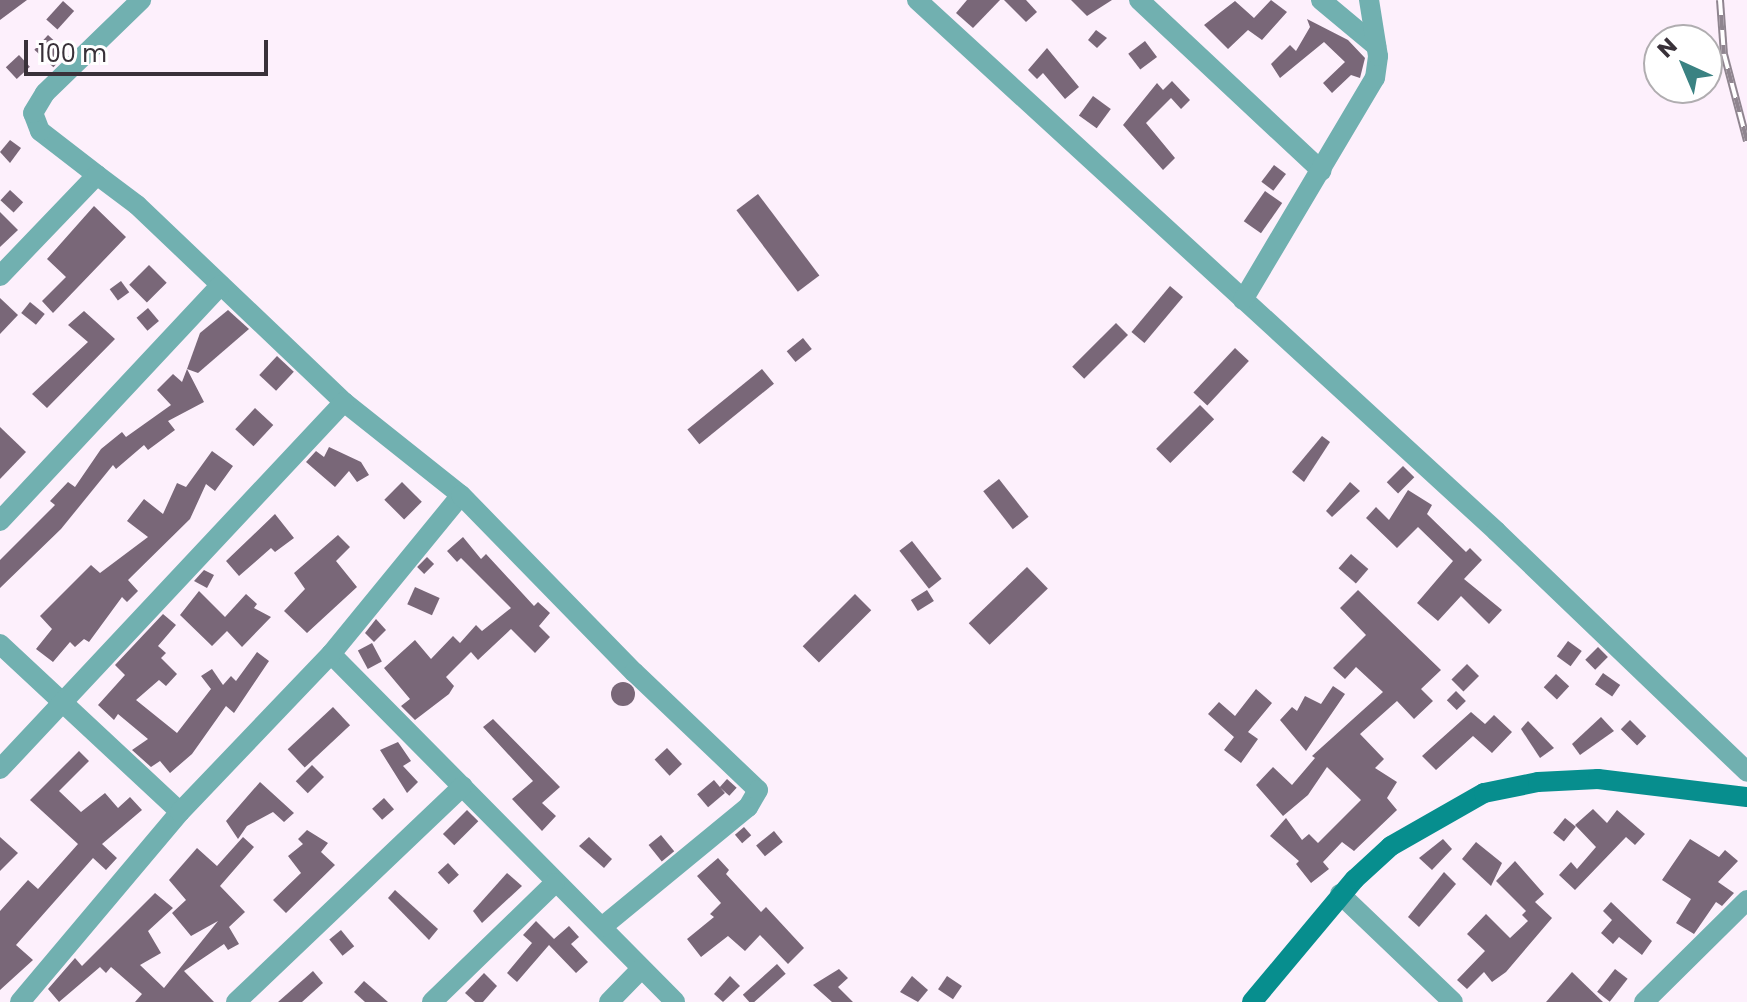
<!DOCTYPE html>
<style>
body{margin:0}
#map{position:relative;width:1747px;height:1002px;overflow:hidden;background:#fdf0fc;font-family:Poppins,sans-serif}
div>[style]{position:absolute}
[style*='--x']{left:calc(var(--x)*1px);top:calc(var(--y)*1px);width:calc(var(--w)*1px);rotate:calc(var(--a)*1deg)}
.building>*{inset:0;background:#796778;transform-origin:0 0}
.round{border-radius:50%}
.street>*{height:20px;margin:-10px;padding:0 10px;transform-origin:10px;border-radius:10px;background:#71b0b0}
.secondary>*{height:20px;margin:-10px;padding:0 10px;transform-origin:10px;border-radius:10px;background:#078e8e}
.rail>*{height:8px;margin-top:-4px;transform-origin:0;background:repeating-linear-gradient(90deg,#fff 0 15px,#8f858f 0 30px);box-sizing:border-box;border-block:2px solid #8f858f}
span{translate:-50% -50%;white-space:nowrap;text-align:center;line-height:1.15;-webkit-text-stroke:8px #fff;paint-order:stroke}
.north{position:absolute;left:1643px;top:24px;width:80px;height:80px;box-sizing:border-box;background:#fff;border:2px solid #b0adb0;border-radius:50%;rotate:316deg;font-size:22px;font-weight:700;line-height:32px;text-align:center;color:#393139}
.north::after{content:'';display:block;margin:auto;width:28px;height:36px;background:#3a8282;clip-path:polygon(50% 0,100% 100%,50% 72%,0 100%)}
.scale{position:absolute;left:24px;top:40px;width:244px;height:36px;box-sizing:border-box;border:4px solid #393139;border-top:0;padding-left:10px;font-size:24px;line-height:28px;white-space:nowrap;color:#393139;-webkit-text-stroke:6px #fff;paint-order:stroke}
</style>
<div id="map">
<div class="building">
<i style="clip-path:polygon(0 0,27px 0,0 20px)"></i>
<i style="clip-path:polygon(967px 0,1000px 0,973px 28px,956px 13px)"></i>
<i style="clip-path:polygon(1004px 0,1026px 0,1037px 12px,1026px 22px)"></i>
<i style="clip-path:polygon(1071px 0,1112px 0,1087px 16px)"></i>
<i style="clip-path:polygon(1271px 0,1287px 12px,1262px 40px,1248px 30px,1228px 49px,1204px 25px,1235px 1px,1254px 18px)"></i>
<i style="left:63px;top:1px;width:15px;height:25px;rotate:42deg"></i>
<i style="clip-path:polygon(1307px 19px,1348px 40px,1365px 58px,1360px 78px,1351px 75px,1332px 93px,1323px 83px,1345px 62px,1324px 42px,1280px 78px,1271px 64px,1290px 45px,1296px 51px,1310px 27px)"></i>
<i style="clip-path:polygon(1096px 30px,1107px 38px,1097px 48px,1088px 40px)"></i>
<i style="left:48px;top:35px;width:26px;height:20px;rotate:43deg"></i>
<i style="left:1145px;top:41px;width:20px;height:21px;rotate:53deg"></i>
<i style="clip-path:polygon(1047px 48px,1079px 87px,1065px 99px,1043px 73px,1037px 79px,1028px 70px)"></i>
<i style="left:19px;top:55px;width:16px;height:18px;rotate:47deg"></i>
<i style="clip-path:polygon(1172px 81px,1190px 100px,1181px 109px,1171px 98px,1146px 123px,1175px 158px,1163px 170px,1123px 125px,1157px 83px,1163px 90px)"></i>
<i style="left:1093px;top:96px;width:22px;height:24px;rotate:36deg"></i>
<i style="clip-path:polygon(10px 140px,21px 148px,10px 163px,0 152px)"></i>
<i style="left:1274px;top:165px;width:15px;height:21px;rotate:37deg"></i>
<i style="left:10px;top:190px;width:18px;height:14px;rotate:43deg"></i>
<i style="left:1265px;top:191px;width:21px;height:37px;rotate:35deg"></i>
<i style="left:758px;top:194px;width:102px;height:27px;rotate:53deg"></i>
<i style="clip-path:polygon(94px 206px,126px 237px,53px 313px,42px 301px,66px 277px,47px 259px)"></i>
<i style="clip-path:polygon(0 212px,18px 230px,0 247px)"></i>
<i style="left:149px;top:265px;width:25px;height:28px;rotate:45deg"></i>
<i style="left:121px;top:281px;width:14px;height:14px;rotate:54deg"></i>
<i style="left:1170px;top:286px;width:17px;height:60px;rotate:40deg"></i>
<i style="clip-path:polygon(0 298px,18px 315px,0 334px)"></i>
<i style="left:30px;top:302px;width:19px;height:14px;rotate:39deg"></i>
<i style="left:148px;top:308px;width:17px;height:15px;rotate:50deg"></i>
<i style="clip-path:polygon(228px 310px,249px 329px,198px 373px,187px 369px,200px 333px)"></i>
<i style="clip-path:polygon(84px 311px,115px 339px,47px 408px,32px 394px,88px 342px,68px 325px)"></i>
<i style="left:1116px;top:323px;width:17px;height:62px;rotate:45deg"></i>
<i style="left:803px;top:338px;width:14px;height:21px;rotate:51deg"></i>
<i style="left:1235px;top:348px;width:19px;height:61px;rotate:43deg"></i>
<i style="left:277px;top:356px;width:23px;height:26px;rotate:43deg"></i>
<i style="clip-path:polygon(187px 369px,204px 402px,168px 421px,175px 430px,148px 450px,144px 445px,116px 469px,113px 465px,61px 529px,0 588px,0 560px,55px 505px,50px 501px,68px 482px,75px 487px,101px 449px,122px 432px,126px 437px,171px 405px,157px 390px,173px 374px,182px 382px)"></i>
<i style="left:762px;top:369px;width:19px;height:96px;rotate:51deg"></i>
<i style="left:1200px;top:405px;width:20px;height:62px;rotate:45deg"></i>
<i style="left:255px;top:408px;width:25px;height:29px;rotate:43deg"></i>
<i style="clip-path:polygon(0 427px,26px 452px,0 479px)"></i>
<i style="clip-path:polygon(1322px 436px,1330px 442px,1304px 482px,1292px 472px)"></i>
<i style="clip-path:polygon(329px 447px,361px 462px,369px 475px,357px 482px,349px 471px,335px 487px,306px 462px,316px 451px,324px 457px)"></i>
<i style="clip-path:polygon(212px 451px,233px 466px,215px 491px,206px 484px,190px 519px,128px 580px,138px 591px,127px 602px,122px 597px,89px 642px,84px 639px,75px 647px,70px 642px,53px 662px,36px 649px,52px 629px,40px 616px,91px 565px,100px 573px,148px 537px,127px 521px,144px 499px,163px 514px,177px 483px,186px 487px)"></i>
<i style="left:1403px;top:466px;width:16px;height:23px;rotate:45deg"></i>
<i style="left:999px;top:479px;width:48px;height:20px;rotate:52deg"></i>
<i style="left:402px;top:482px;width:28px;height:25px;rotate:45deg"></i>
<i style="clip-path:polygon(1350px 482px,1360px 491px,1332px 517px,1326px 511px)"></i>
<i style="clip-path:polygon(1408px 490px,1432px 505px,1427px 514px,1466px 552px,1470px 548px,1482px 560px,1464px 579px,1502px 610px,1489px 624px,1461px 596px,1438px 621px,1417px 603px,1453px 561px,1418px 527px,1397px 548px,1366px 518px,1376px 507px,1389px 520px)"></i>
<i style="clip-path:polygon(275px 514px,294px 538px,275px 552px,271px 548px,239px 576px,226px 561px)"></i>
<i style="clip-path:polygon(338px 535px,350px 547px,336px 561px,357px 587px,307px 633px,284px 611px,305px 589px,294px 573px)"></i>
<i style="clip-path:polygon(463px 537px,481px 559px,486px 554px,534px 606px,538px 602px,550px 613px,539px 626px,550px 637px,535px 653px,511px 629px,478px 660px,471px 652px,446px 677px,454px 686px,449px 694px,415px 720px,401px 706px,410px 699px,384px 668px,415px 640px,431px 659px,453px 636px,460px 643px,476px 625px,482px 631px,511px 608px,461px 558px,457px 562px,447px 551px)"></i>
<i style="left:912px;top:541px;width:48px;height:16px;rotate:52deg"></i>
<i style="left:1351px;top:554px;width:23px;height:19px;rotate:41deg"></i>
<i style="left:427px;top:557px;width:10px;height:14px;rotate:45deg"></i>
<i style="left:1027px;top:567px;width:30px;height:81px;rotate:46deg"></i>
<i style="clip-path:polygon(204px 570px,214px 575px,207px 588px,194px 581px)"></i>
<i style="left:415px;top:587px;width:27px;height:19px;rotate:24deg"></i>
<i style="left:927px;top:590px;width:13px;height:19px;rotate:58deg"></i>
<i style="clip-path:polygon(1358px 590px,1441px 670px,1421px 689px,1433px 701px,1414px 719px,1397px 701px,1360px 734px,1384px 759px,1375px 768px,1397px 782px,1387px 798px,1397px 810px,1354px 851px,1342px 842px,1323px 862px,1329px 869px,1311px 883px,1296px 864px,1299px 861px,1270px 836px,1286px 818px,1302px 840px,1309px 834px,1318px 843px,1361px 800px,1327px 767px,1308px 795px,1283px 816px,1256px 785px,1273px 767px,1292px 785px,1315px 758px,1312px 756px,1383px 692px,1356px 667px,1345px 679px,1333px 668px,1366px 635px,1340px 608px)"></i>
<i style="clip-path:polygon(199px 591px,225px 617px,246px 594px,257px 604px,254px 608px,271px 617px,242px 647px,227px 631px,212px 646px,180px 615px)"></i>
<i style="left:855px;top:594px;width:23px;height:74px;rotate:45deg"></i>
<i style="clip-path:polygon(163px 614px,176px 625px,158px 646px,166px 653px,161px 658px,177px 674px,166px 686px,159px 680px,136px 700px,177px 733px,211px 689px,201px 676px,212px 669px,223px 685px,231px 676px,236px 681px,257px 652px,269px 661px,234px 713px,226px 706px,192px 754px,170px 773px,160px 761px,151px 767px,132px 750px,148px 739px,118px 714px,114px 720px,98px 705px,125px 675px,115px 665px)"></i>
<i style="clip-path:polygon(376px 619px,386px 630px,374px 642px,365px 633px)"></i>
<i style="left:1568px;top:641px;width:17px;height:19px;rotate:36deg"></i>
<i style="left:372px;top:643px;width:21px;height:16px;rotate:62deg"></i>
<i style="left:1598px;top:647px;width:14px;height:18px;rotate:45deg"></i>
<i style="left:1467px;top:664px;width:17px;height:22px;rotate:45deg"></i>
<i style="left:1603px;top:673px;width:21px;height:14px;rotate:35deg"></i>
<i style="left:1556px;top:674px;width:18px;height:18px;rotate:43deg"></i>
<i class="round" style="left:611px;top:682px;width:24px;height:24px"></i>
<i style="clip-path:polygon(1333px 686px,1345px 694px,1306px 751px,1280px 720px,1292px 707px,1297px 711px,1305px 696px,1321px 704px)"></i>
<i style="clip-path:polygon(1256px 689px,1272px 703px,1248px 732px,1258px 739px,1241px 763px,1224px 750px,1234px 737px,1208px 714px,1219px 702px,1235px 716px)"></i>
<i style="left:1456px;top:691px;width:14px;height:13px;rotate:45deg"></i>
<i style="left:333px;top:707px;width:25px;height:62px;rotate:47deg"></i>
<i style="clip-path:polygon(1471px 712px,1485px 724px,1494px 715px,1512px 732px,1492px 753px,1473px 736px,1436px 770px,1422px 756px)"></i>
<i style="clip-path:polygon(1601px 717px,1614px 731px,1580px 755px,1572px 744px)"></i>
<i style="clip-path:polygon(493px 719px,560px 787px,542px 803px,556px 816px,542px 831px,512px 799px,533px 781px,483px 727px)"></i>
<i style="left:1630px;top:720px;width:23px;height:13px;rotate:45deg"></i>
<i style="clip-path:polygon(1528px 721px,1554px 748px,1540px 758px,1521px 729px)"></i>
<i style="clip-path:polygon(398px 742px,411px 761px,403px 766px,418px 782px,407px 793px,380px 750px)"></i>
<i style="left:667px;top:748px;width:22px;height:17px;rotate:47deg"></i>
<i style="clip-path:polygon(79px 751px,89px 761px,59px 791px,81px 812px,105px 793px,118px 808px,130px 797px,142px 810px,102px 844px,117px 858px,106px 870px,93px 858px,16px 945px,33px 960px,0 990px,0 911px,28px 880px,38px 889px,78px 844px,30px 800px)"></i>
<i style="left:312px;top:765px;width:17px;height:23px;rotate:45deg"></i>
<i style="left:727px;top:779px;width:13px;height:11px;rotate:42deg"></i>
<i style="left:714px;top:780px;width:17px;height:22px;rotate:50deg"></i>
<i style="clip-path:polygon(260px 782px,294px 813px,284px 822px,273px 812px,247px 826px,238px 839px,226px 821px)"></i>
<i style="left:384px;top:798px;width:15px;height:16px;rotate:48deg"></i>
<i style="clip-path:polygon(1593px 809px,1607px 823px,1617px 810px,1645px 834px,1635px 845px,1626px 837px,1575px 890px,1559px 875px,1571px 862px,1577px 869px,1596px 847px,1575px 825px)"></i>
<i style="left:467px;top:810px;width:16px;height:34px;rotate:45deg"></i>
<i style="left:1565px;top:818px;width:14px;height:19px;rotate:39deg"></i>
<i style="left:744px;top:827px;width:11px;height:12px;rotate:49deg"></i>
<i style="clip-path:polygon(307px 830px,328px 843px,321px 852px,335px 865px,286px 913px,273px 900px,301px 873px,288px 856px,303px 844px,298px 839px)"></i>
<i style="left:774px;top:831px;width:14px;height:23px;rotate:51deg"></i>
<i style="left:661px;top:835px;width:21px;height:16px;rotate:51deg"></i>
<i style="clip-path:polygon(0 837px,18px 853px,0 871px)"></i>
<i style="clip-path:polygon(243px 837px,254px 847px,220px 886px,245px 912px,229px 927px,239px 944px,228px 950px,224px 944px,184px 971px,214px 1002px,135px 1002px,142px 994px,111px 967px,106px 973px,100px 967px,59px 1002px,48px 989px,75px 958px,82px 966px,155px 893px,173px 908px,148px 931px,161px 953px,140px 965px,164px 988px,218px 921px,191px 936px,172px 913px,186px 900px,169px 880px,197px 848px,217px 866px)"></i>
<i style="clip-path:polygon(589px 837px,612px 859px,604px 868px,579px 846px)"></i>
<i style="clip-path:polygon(1443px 839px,1452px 849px,1432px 870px,1419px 858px)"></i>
<i style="clip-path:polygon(1690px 839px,1719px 857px,1725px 850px,1738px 861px,1718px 882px,1734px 893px,1722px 906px,1716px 902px,1694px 934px,1676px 923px,1691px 899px,1662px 880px)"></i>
<i style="clip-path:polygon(1476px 842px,1502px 863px,1491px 886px,1462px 859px)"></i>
<i style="clip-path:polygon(718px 858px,729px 870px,726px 874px,761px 912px,766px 907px,804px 948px,788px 964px,760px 935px,745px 951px,728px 936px,701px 957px,687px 939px,714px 917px,710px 914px,721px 903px,697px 876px)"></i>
<i style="clip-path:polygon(1515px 861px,1544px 894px,1535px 902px,1552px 918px,1506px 972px,1492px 982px,1484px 972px,1467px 989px,1457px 980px,1485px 951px,1467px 934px,1486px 914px,1510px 938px,1528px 921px,1522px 915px,1526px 911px,1496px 881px)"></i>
<i style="left:448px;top:863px;width:16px;height:14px;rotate:47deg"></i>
<i style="clip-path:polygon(1444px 872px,1456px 884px,1419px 927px,1408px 917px)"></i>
<i style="clip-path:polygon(507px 873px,522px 886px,482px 923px,473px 911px)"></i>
<i style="clip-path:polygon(395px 890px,438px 929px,429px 940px,388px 898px)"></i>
<i style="clip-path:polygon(1611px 902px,1652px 941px,1642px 955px,1619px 937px,1613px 944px,1601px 933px,1612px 920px,1603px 911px)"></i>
<i style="clip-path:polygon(536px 921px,554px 939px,569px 926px,579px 937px,571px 944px,588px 962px,576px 973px,549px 945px,517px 982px,507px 973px,532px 943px,523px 935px)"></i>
<i style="left:341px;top:930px;width:21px;height:15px;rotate:51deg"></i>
<i style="left:777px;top:964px;width:13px;height:46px;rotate:48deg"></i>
<i style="clip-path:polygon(839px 969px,848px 978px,838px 987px,853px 1002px,832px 1002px,813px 985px)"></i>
<i style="left:1615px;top:969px;width:16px;height:29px;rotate:38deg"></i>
<i style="clip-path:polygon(313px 971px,323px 983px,302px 1002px,278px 1002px)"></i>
<i style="clip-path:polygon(1572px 972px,1603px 1002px,1546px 1002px)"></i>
<i style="clip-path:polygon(484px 973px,497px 986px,483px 1002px,475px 1002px,465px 993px)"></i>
<i style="clip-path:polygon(730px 976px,740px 986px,723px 1002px,714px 994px)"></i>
<i style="clip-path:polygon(912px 976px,928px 990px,918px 1002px,900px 992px)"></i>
<i style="left:947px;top:976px;width:18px;height:16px;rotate:34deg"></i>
<i style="clip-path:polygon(364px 981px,388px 1002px,365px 1002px,354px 992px)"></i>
</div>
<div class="street">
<i style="--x:917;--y:0;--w:786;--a:42.52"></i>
<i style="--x:1496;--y:531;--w:348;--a:43.8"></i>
<i style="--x:1139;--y:0;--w:250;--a:43.1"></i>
<i style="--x:1321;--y:0;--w:72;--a:39.9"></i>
<i style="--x:97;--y:175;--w:72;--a:-142.3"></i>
<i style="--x:40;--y:131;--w:19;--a:-111"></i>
<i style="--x:33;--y:113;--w:23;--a:-59"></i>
<i style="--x:45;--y:93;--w:134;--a:-44.1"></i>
<i style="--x:0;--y:276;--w:140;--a:-46.2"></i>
<i style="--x:97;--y:175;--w:50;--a:36.9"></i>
<i style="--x:137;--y:205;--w:286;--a:43.6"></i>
<i style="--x:344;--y:402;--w:149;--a:38.5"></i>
<i style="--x:1243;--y:300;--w:258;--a:-59.3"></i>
<i style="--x:1375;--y:78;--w:22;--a:-82"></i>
<i style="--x:1378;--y:56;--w:57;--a:-99.1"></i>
<i style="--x:0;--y:521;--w:323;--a:-46.9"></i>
<i style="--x:0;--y:644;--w:246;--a:43"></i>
<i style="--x:331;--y:654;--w:489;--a:45.3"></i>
<i style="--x:0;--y:769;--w:503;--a:-46.85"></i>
<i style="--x:1340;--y:894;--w:156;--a:43.7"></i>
<i style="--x:20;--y:1002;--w:248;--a:-49.9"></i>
<i style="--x:180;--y:812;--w:219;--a:-46.3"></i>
<i style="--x:331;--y:654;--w:205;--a:-50.7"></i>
<i style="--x:461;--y:495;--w:248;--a:45.7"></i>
<i style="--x:634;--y:672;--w:171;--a:43.6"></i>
<i style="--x:758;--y:790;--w:20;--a:120"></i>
<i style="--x:748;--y:807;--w:189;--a:140.6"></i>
<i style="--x:236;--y:1002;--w:313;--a:-43.6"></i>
<i style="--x:432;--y:1002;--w:171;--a:-44.1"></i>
<i style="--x:609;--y:1002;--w:46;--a:-45.9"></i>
<i style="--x:1644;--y:1002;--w:145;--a:-44.7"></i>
</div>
<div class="secondary">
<i style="--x:1252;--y:1002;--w:160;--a:-50.1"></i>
<i style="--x:1355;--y:879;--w:49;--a:-42.5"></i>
<i style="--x:1391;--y:846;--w:107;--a:-29.7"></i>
<i style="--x:1484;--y:793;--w:55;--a:-11.5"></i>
<i style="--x:1538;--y:782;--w:60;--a:-2.9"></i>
<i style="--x:1598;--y:779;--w:150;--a:6.9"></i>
</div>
<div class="rail">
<i style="--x:1720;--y:0;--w:54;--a:85.8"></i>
<i style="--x:1724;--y:54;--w:90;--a:75.2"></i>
</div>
<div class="north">N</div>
<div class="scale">100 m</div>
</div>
